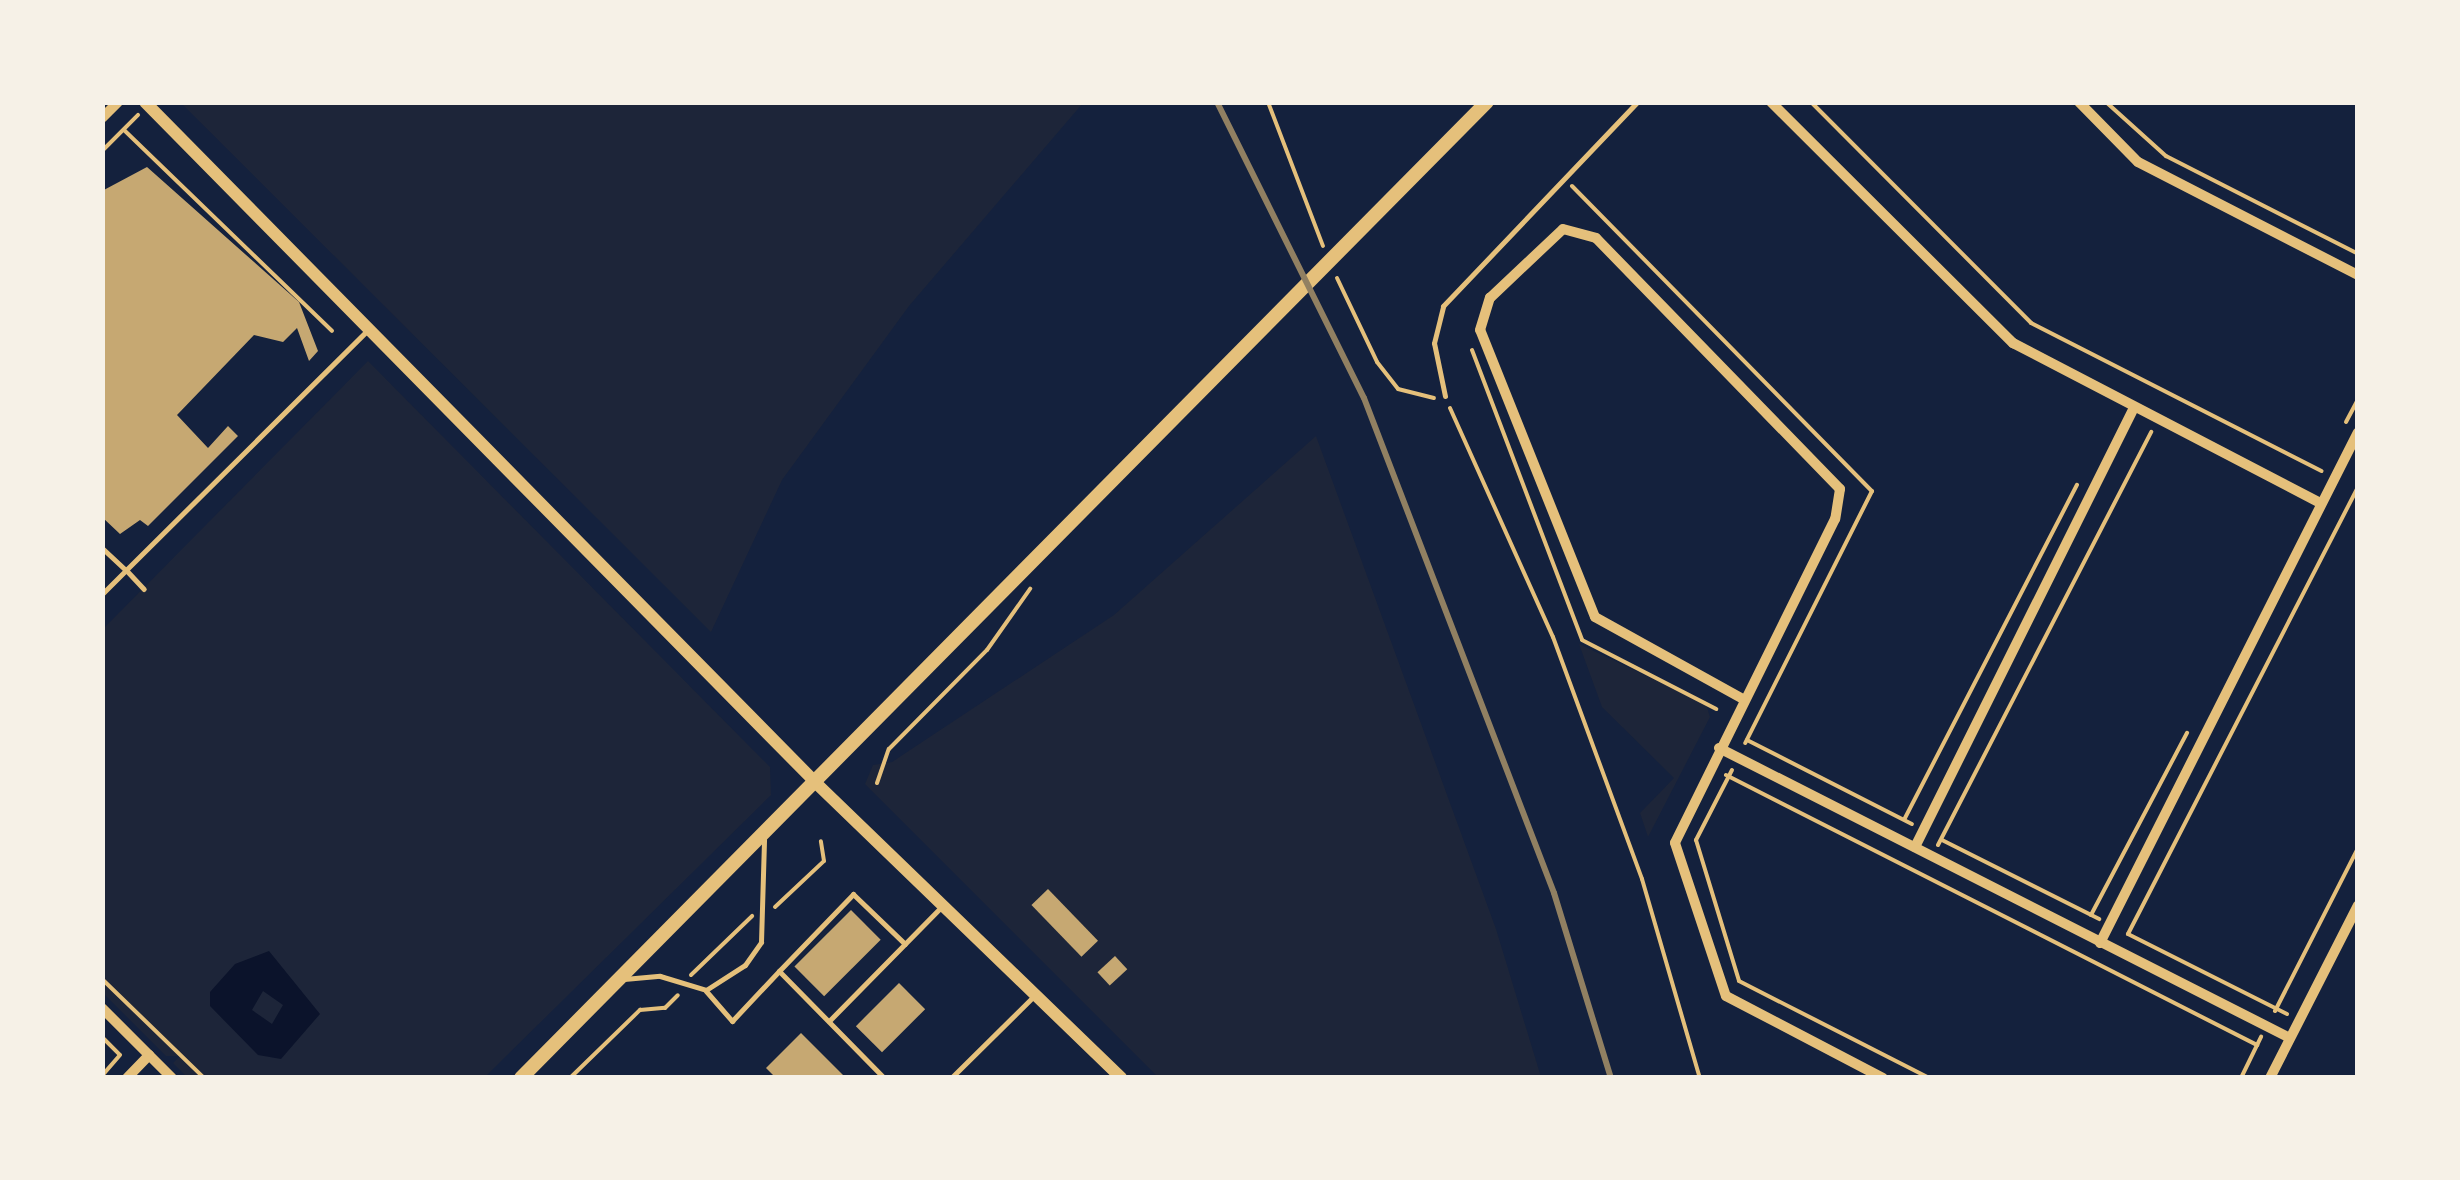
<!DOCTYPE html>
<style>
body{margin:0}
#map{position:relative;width:2460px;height:1180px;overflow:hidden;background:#14213d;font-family:"PT Sans",sans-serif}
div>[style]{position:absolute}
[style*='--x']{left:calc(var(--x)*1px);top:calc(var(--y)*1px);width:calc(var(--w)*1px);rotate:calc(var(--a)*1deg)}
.green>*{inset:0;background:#1d2539}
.water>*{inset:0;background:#0b132b}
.building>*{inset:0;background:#c6a872;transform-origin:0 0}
.path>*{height:4px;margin:-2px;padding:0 2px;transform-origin:2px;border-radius:2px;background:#e5c07b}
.service>*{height:5px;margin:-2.5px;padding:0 2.5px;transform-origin:2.5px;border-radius:2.5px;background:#e5c07b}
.minor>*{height:10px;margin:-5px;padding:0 5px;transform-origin:5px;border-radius:5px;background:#e5c07b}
.tertiary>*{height:12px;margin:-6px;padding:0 6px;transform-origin:6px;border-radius:6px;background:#e5c07b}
.secondary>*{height:14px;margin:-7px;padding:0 7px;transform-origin:7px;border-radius:7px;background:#e5c07b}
.rail>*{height:6px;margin:-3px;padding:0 3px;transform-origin:3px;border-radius:3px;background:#918062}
span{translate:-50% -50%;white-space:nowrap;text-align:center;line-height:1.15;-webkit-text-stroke:9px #f6f1e7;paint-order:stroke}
.frame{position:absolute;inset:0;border:105px solid #f6f1e7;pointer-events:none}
</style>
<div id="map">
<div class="green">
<i style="clip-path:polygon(181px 103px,1083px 103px,909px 306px,782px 480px,711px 632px)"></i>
<i style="clip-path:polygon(368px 361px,770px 767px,771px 795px,485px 1077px,187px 1077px,173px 1063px,180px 1056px,166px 1056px,103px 993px,102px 630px)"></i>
<i style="clip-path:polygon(1316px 436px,1496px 929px,1541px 1077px,1158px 1077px,865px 784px,873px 765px,892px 762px,1114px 615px)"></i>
<i style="clip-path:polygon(1579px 644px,1706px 704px,1710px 717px,1648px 837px,1640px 813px,1674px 778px,1602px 707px)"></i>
</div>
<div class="water">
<i style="clip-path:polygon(evenodd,269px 951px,320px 1014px,281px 1059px,258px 1055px,210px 1006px,210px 992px,235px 964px,269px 951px,263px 991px,283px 1005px,272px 1024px,252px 1010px,263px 991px)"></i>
</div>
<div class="building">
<i style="clip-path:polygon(147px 167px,299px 302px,318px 351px,309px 361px,297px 328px,283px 342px,254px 335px,177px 415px,208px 448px,228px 426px,238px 436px,148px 526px,140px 520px,120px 534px,102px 517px,102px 191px)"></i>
<i style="left:1048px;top:889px;width:72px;height:23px;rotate:46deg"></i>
<i style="left:851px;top:910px;width:42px;height:80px;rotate:45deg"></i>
<i style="left:1115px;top:956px;width:18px;height:24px;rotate:47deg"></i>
<i style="left:899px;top:983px;width:37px;height:61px;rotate:45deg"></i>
<i style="clip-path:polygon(801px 1033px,846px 1078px,776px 1078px,766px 1068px)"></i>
</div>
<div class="path">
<i style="--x:1268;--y:102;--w:154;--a:69.1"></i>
<i style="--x:1811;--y:102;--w:312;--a:45.1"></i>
<i style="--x:2031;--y:323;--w:326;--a:27"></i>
<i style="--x:2106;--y:102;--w:81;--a:42"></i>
<i style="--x:2166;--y:156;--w:216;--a:27"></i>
<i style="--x:124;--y:130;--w:289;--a:44"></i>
<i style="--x:102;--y:151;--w:51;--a:-45"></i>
<i style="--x:1572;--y:186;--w:428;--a:45.5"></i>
<i style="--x:1872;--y:491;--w:282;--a:116.7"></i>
<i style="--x:1337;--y:278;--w:93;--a:64.5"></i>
<i style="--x:1377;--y:362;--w:34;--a:52"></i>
<i style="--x:1398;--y:389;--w:37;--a:14"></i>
<i style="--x:1472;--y:350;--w:310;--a:69.2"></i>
<i style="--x:1582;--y:640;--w:151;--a:27.2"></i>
<i style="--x:1450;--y:408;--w:251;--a:65.8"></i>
<i style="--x:1553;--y:637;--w:258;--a:69.8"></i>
<i style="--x:1642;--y:879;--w:207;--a:73.8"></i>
<i style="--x:2346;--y:422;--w:26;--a:-62"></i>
<i style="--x:1747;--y:740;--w:185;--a:27"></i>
<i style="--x:1732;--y:770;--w:79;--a:117.2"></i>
<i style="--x:1696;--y:840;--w:147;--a:73"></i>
<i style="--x:1739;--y:981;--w:213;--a:27"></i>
<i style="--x:1726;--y:775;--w:596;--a:26.95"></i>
<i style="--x:877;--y:783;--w:36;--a:-71"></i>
<i style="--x:889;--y:749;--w:139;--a:-45.3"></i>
<i style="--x:987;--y:650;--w:75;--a:-54.8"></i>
<i style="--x:1905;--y:818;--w:375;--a:-62.7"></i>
<i style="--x:1942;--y:840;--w:176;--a:26.7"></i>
<i style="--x:1938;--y:845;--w:465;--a:-62.7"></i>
<i style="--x:775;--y:907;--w:67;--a:-43.2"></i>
<i style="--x:824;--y:861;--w:20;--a:-99"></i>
<i style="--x:2091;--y:915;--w:206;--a:-62.2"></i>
<i style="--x:691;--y:975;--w:85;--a:-44"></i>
<i style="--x:102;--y:979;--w:142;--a:44.1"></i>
<i style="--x:2275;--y:1011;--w:183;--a:-63"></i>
<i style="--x:2287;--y:1014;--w:178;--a:-153.3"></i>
<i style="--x:2128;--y:934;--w:503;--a:-62.77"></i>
<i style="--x:102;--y:1037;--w:25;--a:45"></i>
<i style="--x:120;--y:1055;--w:28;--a:131"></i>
<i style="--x:570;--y:1078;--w:98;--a:-44.2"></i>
<i style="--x:640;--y:1010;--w:25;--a:-5"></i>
<i style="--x:665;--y:1008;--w:18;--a:-45"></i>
<i style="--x:2241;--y:1078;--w:46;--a:-64"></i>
</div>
<div class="service">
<i style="--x:1445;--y:396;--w:54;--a:-101.7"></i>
<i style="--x:1434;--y:343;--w:38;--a:-76"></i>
<i style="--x:1443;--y:306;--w:282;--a:-46.4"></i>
<i style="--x:102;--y:548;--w:33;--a:43"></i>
<i style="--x:126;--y:570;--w:339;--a:-44.8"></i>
<i style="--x:102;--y:594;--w:34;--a:-45"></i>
<i style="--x:126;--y:570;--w:26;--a:47"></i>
<i style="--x:779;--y:971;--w:107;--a:-46.1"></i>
<i style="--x:853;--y:894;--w:72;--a:43.9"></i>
<i style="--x:624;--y:979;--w:36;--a:-5"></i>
<i style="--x:660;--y:976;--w:48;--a:16.9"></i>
<i style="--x:706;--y:990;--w:46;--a:-32.7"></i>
<i style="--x:745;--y:965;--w:28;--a:-55"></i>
<i style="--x:761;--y:942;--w:103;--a:-88.3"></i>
<i style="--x:706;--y:991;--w:40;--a:49"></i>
<i style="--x:732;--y:1021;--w:69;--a:-46.8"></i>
<i style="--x:779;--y:971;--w:150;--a:45.5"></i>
<i style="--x:829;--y:1021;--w:160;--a:-45.5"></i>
<i style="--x:951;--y:1078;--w:118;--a:-44.7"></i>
</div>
<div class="minor">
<i style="--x:1771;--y:102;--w:342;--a:44.9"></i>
<i style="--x:2013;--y:343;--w:347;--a:27.5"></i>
<i style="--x:2079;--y:102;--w:84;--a:45.5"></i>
<i style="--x:2138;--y:162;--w:247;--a:27.2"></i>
<i style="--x:102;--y:118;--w:23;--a:-45"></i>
<i style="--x:1743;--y:699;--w:169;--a:-151"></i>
<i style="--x:1595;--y:617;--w:309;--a:-111.8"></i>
<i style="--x:1480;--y:330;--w:34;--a:-73"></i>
<i style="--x:1490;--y:298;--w:100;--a:-43.4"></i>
<i style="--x:1563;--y:229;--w:34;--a:15"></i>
<i style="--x:1596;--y:238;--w:350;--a:45.8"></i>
<i style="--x:1840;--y:489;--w:30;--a:99"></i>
<i style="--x:1835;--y:519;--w:361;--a:116.3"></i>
<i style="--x:1675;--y:843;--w:161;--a:71.6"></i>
<i style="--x:1726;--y:996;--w:177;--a:27.6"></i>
<i style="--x:1719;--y:748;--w:640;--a:26.93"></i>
<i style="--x:1915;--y:847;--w:491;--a:-63.5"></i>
<i style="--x:2100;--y:943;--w:572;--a:-63.21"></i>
<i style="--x:102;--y:1008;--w:99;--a:45"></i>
<i style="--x:127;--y:1078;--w:32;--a:-46"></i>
<i style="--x:2270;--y:1078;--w:194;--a:-63"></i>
</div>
<div class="tertiary">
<i style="--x:145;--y:102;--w:957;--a:45.42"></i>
<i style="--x:817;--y:784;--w:423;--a:44"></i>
</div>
<div class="secondary">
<i style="--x:521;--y:1078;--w:1373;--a:-45.3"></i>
</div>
<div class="rail">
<i style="--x:1217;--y:102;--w:330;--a:63.6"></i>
<i style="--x:1364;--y:398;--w:530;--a:69"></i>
<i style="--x:1554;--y:893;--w:194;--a:72.9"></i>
</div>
<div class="frame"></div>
</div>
